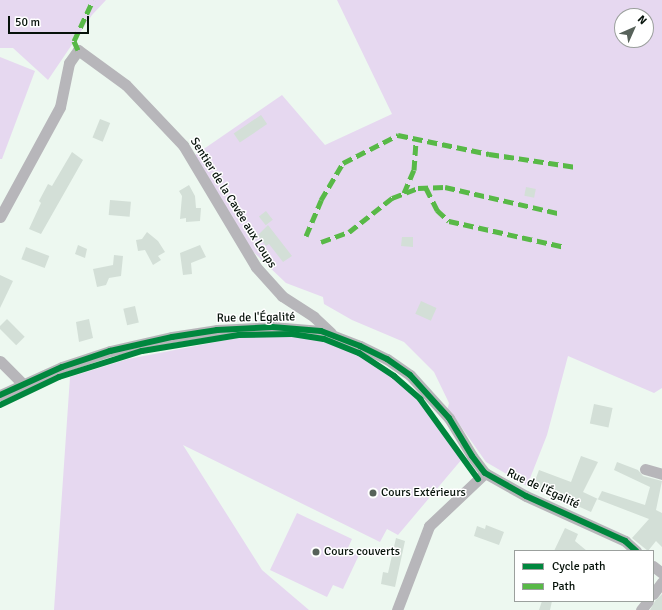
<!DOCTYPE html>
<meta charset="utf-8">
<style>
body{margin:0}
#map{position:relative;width:662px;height:610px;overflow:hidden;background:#edf8f0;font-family:Signika,sans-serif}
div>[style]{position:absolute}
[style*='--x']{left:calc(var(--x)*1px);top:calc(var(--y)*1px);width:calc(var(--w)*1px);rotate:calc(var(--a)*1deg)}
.green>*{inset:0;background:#e6d8f0}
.building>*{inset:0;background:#d3dfd7;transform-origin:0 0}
.minor>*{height:11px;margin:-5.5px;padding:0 5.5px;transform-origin:5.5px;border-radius:5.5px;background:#b7b6ba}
.quiet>*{height:5px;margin-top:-2.5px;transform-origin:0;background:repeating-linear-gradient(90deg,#58b947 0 10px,transparent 0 15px)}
.cycleway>*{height:6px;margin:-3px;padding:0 3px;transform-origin:3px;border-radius:3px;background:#00873e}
.dots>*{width:11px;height:11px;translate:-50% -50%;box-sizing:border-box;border:2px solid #fff;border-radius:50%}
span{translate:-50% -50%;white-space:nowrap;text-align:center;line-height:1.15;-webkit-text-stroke:3px #fff;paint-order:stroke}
.street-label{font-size:12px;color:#06120a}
.poi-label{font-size:12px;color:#06120a}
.left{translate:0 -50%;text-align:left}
.legend{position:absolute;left:514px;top:550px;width:140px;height:52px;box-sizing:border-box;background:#fff;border:1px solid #9ba09d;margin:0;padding:5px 7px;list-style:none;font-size:12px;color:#06120a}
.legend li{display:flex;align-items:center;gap:8px;height:20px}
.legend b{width:20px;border:1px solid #9ba09d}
.north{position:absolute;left:614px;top:8px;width:40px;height:40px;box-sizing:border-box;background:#fff;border:1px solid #9ba09d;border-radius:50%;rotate:45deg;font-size:11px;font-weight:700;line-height:16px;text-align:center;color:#06120a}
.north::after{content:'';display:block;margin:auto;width:14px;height:18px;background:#57625a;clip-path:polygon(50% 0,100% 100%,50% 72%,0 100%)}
.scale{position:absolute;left:8px;top:16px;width:81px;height:18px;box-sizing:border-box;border:2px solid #06120a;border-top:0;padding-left:5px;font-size:12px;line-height:14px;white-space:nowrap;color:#06120a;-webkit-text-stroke:3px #fff;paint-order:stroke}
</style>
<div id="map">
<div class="green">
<i style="clip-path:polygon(0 0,106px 0,92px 15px,48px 80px,13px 48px,0 48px)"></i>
<i style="clip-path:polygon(evenodd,337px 0,662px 0,662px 388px,654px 393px,568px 356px,547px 435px,527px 486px,486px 462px,455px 418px,447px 411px,449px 403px,434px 372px,404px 342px,352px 320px,324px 304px,323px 297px,286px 283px,243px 242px,195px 155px,282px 95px,325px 145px,392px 114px,337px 0,622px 16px,646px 16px,646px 40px,622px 40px,622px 16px)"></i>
<i style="clip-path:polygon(0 57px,35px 71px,2px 159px,0 159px)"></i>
<i style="clip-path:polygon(294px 335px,322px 339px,350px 349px,408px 385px,426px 404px,457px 445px,462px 459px,398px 535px,387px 529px,380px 542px,183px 445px,262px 570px,309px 610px,54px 610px,70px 377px,128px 359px,242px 337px)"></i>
<i style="clip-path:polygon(297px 513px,352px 539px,347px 550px,359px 555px,343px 589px,333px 585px,327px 597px,270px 570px)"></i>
</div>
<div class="building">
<i style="left:261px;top:115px;width:11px;height:33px;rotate:56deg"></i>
<i style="left:100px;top:119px;width:11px;height:20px;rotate:22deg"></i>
<i style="clip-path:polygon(72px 152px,83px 160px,41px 234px,29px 229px,41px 203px,39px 201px,48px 184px,52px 186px)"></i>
<i style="clip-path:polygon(189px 185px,195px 196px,196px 208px,201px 208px,200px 221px,186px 222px,186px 218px,180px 219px,182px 196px,179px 191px)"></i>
<i style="left:526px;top:187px;width:10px;height:9px;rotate:11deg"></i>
<i style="left:110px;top:200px;width:21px;height:15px;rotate:5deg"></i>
<i style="left:266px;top:211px;width:11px;height:9px;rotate:52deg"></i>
<i style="clip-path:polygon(268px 225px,292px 256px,283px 262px,269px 244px,266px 246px,258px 235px)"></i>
<i style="clip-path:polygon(147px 232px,158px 241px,165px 252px,158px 256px,161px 260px,153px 265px,145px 250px,138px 251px,136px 240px,142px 239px)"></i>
<i style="clip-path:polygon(402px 237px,413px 237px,413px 247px,401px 246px)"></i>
<i style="clip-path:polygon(78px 245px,87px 249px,85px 258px,75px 254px)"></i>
<i style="clip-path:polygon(200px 245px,206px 257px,191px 263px,192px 274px,183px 275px,180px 253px)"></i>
<i style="left:26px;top:247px;width:25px;height:13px;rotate:21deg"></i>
<i style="clip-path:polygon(114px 255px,123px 256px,121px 276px,109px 278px,106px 285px,97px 287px,93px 269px,113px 265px)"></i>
<i style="clip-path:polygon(0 275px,13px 281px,0 308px)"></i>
<i style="left:421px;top:301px;width:17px;height:14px;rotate:24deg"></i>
<i style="left:135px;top:306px;width:17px;height:12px;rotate:77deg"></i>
<i style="left:7px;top:319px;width:25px;height:12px;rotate:45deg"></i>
<i style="clip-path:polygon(89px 319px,93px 338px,79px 342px,76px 322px)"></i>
<i style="left:594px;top:404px;width:19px;height:20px;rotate:12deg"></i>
<i style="clip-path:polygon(581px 456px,598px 462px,583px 492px,598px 499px,602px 491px,645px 505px,650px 487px,614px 470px,617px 462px,638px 470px,643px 476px,662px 481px,656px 510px,662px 513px,662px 547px,656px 541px,648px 551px,632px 538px,649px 519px,597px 499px,591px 512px,533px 486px,539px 470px,571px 482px)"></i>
<i style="clip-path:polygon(486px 525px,504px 532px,499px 545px,474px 536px,477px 526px,485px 529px)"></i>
<i style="clip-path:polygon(565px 528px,578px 534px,575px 541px,587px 551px,554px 551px)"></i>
<i style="clip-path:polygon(396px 538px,405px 541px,395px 587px,381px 584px,383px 572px,388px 573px)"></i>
<i style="clip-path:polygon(662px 594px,662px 610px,650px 610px,655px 601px)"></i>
<i style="clip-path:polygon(542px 601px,552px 601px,550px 610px,539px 610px)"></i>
</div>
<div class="minor">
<i style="--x:0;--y:217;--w:125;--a:-61.4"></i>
<i style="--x:60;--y:107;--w:45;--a:-78.4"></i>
<i style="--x:69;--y:63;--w:16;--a:-55"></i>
<i style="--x:78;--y:50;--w:59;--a:36.1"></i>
<i style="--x:126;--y:85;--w:83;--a:46.5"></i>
<i style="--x:183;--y:145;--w:142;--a:59.1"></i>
<i style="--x:256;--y:267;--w:39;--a:48"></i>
<i style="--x:282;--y:296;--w:38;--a:33"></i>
<i style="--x:314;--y:317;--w:23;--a:43"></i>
<i style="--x:0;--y:361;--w:33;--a:45"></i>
<i style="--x:0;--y:395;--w:68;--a:-24.3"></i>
<i style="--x:62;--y:367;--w:51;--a:-18.4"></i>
<i style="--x:110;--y:351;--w:64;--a:-12.7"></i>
<i style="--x:172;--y:337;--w:46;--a:-8.8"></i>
<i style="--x:217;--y:330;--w:55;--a:-3.1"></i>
<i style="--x:272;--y:327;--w:49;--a:4.7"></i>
<i style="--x:321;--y:331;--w:42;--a:21"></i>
<i style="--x:360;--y:346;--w:30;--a:26"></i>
<i style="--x:387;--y:359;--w:28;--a:35"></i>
<i style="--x:410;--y:375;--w:58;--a:47.8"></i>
<i style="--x:449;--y:418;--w:44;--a:58.8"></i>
<i style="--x:472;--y:456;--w:21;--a:53"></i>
<i style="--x:485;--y:473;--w:47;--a:29.3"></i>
<i style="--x:526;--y:496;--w:109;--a:24.4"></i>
<i style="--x:625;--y:541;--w:15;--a:42"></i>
<i style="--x:645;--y:469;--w:18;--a:16"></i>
<i style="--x:653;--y:566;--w:11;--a:38"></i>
<i style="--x:653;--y:594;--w:15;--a:-53"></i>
<i style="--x:397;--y:610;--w:90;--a:-69.1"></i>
<i style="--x:429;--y:526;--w:77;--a:-43.4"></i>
<i style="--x:641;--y:610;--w:11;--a:-52"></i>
</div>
<div class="quiet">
<i style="--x:78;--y:50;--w:10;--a:-114"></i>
<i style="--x:74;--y:41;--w:45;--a:-65.1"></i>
<i style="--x:426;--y:188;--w:25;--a:63"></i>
<i style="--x:437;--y:210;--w:16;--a:43"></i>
<i style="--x:449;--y:221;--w:119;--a:12.6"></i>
<i style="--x:404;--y:193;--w:25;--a:-67"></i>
<i style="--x:414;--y:170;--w:31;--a:-86"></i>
<i style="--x:306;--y:236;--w:39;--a:-67"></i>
<i style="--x:321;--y:200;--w:43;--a:-59.3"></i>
<i style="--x:343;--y:163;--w:62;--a:-27"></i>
<i style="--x:398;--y:135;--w:93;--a:11.8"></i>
<i style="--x:489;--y:154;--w:88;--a:8.5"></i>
<i style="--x:321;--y:242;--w:30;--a:-20"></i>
<i style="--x:349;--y:232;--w:55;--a:-38.3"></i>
<i style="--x:392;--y:198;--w:28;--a:-21"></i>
<i style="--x:418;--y:188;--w:27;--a:-2"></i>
<i style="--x:445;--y:187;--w:116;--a:13"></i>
</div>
<div class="cycleway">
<i style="--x:0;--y:395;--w:68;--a:-24.3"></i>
<i style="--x:62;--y:367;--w:51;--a:-18.4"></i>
<i style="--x:110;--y:351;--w:64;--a:-12.7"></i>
<i style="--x:172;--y:337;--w:46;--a:-8.8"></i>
<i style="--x:217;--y:330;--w:55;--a:-3.1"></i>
<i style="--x:272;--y:327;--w:49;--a:4.7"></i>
<i style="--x:321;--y:331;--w:42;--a:21"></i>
<i style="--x:360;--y:346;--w:30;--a:26"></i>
<i style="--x:387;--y:359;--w:28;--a:35"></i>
<i style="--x:410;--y:375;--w:58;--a:47.8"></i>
<i style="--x:449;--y:418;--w:44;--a:58.8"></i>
<i style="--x:472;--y:456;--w:21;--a:53"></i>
<i style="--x:485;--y:473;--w:47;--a:29.3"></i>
<i style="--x:526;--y:496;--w:109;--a:24.4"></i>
<i style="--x:625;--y:541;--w:15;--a:42"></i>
<i style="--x:0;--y:405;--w:65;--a:-25.4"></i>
<i style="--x:59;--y:377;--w:87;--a:-17.4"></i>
<i style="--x:142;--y:351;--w:98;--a:-9.4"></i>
<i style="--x:239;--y:335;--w:53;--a:-1.1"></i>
<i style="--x:292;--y:334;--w:32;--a:9"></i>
<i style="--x:324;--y:339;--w:38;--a:22"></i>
<i style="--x:359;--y:353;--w:42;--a:33.3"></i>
<i style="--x:394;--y:376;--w:35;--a:41"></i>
<i style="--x:420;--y:399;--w:99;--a:54.1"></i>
</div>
<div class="dots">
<i style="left:373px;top:493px;background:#57625a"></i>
<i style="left:316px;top:552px;background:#57625a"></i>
</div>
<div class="street-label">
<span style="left:233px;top:203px;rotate:58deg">Sentier de la Cavée aux Loups</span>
<span style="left:256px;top:318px;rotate:-1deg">Rue de l'Égalité</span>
<span style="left:543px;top:489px;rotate:25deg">Rue de l'Égalité</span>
</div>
<div class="poi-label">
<span class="left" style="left:381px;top:493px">Cours Extérieurs</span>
<span class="left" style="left:324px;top:552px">Cours couverts</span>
</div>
<ul class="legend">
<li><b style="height:5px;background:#00873e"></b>Cycle path</li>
<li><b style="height:5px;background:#58b947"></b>Path</li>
</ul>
<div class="north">N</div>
<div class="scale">50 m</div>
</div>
